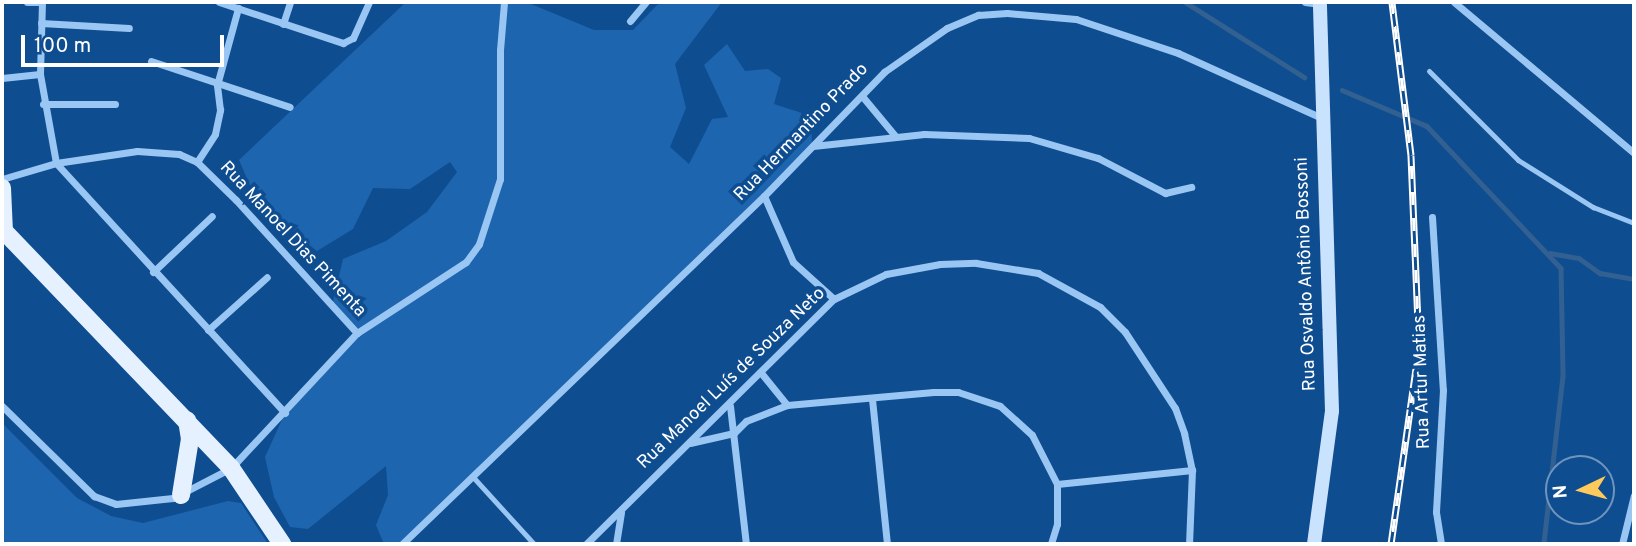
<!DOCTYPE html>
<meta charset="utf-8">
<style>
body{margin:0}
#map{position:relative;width:1636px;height:546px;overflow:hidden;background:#0f4d91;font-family:Overpass,sans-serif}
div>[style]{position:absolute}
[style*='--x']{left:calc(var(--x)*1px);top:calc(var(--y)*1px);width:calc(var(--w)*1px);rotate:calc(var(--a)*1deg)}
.green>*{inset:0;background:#1e65af}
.stream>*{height:4.5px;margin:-2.25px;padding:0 2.25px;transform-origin:2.25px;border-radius:2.25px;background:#326091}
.lane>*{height:5px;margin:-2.5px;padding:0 2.5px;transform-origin:2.5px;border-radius:2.5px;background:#9ac6f3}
.street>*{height:7px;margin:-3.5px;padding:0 3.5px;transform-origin:3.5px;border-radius:3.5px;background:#9ac6f3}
.secondary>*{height:14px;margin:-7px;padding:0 7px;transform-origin:7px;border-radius:7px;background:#c9e2fd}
.primary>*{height:18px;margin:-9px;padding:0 9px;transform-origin:9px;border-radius:9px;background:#e6f1ff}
.rail>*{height:7px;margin-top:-3.5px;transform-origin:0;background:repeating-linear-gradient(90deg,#0f4d91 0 13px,#fff 0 26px);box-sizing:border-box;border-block:2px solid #fff}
span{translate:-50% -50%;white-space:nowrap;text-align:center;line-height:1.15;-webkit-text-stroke:7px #0f4d91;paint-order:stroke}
.street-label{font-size:18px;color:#fff}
.frame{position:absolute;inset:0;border:4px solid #fff;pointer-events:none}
.north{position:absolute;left:1545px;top:455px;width:70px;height:70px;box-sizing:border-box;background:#0f4d91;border:2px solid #6f94bd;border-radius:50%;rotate:265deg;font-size:19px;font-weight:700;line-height:28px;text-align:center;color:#fff}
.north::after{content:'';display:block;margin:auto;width:24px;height:32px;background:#ffc95c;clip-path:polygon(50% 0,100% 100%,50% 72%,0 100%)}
.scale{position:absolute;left:21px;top:35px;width:203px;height:32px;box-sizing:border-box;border:4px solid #fff;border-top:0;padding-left:9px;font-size:21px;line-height:24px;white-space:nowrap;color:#fff;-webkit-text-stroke:5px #0f4d91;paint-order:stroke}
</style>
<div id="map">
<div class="green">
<i style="clip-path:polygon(406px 2px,526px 2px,594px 30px,633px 30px,660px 2px,722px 2px,675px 64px,686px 108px,670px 147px,689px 164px,712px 119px,728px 117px,704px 65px,727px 44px,745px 71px,768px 69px,781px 78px,774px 104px,811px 116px,812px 146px,402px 544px,384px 544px,376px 525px,388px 495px,386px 466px,308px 529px,290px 527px,274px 497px,265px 457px,285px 413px,357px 333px,332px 306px,343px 259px,386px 241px,427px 212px,457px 172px,450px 162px,410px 189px,373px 188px,353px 229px,317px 251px,258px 204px,239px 160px)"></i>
<i style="clip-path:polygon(2px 423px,77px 498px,111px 516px,143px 523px,228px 501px,241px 503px,268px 544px,2px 544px)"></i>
</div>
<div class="stream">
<i style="--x:1185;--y:2;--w:141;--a:32.2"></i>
<i style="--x:1342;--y:90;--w:92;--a:23"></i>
<i style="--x:1427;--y:126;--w:195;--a:46.7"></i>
<i style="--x:1561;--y:268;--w:108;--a:88.9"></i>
<i style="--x:1563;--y:376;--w:169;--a:96.5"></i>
<i style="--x:1550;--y:253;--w:29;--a:10"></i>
<i style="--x:1579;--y:258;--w:26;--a:36"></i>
<i style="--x:1600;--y:273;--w:35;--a:10"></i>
</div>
<div class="lane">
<i style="--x:1429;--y:71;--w:126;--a:45"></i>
<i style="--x:1518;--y:160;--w:89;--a:32.1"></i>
<i style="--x:1593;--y:207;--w:44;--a:21.3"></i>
<i style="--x:473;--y:477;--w:91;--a:47.7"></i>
</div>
<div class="street">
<i style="--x:27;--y:2;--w:15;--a:0"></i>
<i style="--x:42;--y:2;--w:72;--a:91.6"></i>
<i style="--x:40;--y:74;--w:90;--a:79.8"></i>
<i style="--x:56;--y:163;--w:339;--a:47.5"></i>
<i style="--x:219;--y:2;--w:131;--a:18.3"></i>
<i style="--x:343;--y:43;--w:11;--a:-27"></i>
<i style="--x:353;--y:38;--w:39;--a:-66"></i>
<i style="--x:1305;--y:2;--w:15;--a:8"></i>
<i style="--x:1454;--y:2;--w:235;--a:40"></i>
<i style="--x:630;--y:21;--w:25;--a:-50"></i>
<i style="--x:41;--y:23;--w:88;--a:3.3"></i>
<i style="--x:283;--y:24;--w:23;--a:-72"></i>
<i style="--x:151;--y:61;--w:146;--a:18.3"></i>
<i style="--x:2;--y:78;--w:38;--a:-6"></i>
<i style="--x:862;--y:96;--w:53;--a:50.3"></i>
<i style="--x:43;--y:104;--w:72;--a:0"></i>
<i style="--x:813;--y:146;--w:112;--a:-6.2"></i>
<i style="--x:924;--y:134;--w:105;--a:2.2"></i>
<i style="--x:1029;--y:138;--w:72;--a:16.2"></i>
<i style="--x:1098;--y:158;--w:76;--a:27.6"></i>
<i style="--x:1165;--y:193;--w:27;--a:-13"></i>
<i style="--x:197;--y:162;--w:33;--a:-57"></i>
<i style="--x:215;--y:134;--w:25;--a:-78"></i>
<i style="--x:220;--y:110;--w:25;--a:-97"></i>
<i style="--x:217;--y:85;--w:80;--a:-74.7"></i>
<i style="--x:2;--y:179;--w:56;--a:-16.5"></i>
<i style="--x:56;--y:163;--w:82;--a:-8.4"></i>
<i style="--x:137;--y:151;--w:42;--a:4.1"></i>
<i style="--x:179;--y:154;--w:20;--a:24"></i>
<i style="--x:197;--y:162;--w:54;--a:44.3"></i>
<i style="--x:236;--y:200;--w:180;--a:47.7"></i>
<i style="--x:764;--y:196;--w:72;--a:66.3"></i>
<i style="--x:793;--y:262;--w:55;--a:42.1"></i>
<i style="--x:1432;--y:217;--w:173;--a:86.4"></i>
<i style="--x:1443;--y:390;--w:122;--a:93.3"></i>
<i style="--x:1436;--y:512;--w:32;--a:81"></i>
<i style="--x:153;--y:272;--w:81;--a:-43.5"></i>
<i style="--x:208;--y:330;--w:79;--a:-41.9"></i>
<i style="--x:762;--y:374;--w:40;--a:51"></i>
<i style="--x:787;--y:405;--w:147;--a:-5.1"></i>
<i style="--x:933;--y:392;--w:25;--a:0"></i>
<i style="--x:958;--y:392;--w:44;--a:18.4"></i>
<i style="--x:1000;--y:406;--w:43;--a:42.2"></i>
<i style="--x:1032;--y:435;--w:55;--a:63"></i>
<i style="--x:1057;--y:484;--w:40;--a:90"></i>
<i style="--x:1057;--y:524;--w:21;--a:107"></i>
<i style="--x:872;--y:399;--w:146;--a:84.1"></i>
<i style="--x:2;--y:406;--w:129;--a:44.4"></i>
<i style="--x:94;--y:496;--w:23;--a:20"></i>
<i style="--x:116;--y:504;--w:57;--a:-6"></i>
<i style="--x:173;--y:498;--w:65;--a:-27.3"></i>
<i style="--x:231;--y:468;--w:185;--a:-47"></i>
<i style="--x:357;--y:333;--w:130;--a:-33.1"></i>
<i style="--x:466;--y:262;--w:22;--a:-54"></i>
<i style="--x:479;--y:244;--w:68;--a:-72.1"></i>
<i style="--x:500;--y:179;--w:129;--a:-90"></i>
<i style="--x:500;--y:50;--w:48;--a:-85.2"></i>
<i style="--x:730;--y:406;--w:139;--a:83.4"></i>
<i style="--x:690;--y:443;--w:45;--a:-12.8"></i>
<i style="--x:734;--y:433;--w:17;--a:-45"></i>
<i style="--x:746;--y:421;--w:44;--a:-21.3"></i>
<i style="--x:1057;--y:484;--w:136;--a:-5.9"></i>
<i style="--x:402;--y:544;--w:502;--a:-43.87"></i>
<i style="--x:764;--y:196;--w:173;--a:-45.9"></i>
<i style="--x:884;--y:72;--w:77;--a:-34.9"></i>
<i style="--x:947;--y:28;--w:34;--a:-23"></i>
<i style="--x:978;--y:15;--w:29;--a:-4"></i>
<i style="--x:1007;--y:13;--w:69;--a:5"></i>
<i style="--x:1076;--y:19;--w:108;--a:18.4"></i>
<i style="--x:1178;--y:53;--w:156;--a:24.3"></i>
<i style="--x:586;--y:544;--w:349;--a:-44.7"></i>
<i style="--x:834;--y:299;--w:58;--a:-25.7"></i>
<i style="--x:886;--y:274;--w:55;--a:-10.5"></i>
<i style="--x:940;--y:264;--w:36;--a:-2"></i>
<i style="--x:976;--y:263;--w:63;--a:9.2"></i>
<i style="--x:1038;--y:273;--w:71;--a:28.7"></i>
<i style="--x:1100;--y:307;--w:35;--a:45"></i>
<i style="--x:1125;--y:332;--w:91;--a:56.7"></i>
<i style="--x:1175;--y:408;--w:27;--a:70"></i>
<i style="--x:1184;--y:433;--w:38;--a:78"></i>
<i style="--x:1192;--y:470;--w:74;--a:92.3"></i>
<i style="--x:616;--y:544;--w:32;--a:-81"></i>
<i style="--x:1622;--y:544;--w:50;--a:-76.2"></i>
</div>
<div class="secondary">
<i style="--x:1314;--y:544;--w:134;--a:-82.3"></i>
<i style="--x:1332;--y:411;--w:409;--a:-91.7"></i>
</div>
<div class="primary">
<i style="--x:2;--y:188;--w:44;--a:87.4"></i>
<i style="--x:2;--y:229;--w:331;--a:46.2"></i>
<i style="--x:231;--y:468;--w:92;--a:56.1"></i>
<i style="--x:181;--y:495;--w:57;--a:-80.9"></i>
<i style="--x:190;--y:439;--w:19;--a:-99"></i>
</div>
<div class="rail">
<i style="--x:1391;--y:544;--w:199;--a:-81.9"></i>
<i style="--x:1419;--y:347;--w:192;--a:-92.4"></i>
<i style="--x:1411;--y:155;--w:154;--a:-97.1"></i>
</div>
<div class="street-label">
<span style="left:802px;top:133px;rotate:-46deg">Rua Hermantino Prado</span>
<span style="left:292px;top:240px;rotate:47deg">Rua Manoel Dias Pimenta</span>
<span style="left:1307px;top:274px;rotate:-92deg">Rua Osvaldo Antônio Bossoni</span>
<span style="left:732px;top:379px;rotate:-44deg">Rua Manoel Luís de Souza Neto</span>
<span style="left:1423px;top:382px;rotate:-92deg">Rua Artur Matias</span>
</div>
<div class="frame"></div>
<div class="north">N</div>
<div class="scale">100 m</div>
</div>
